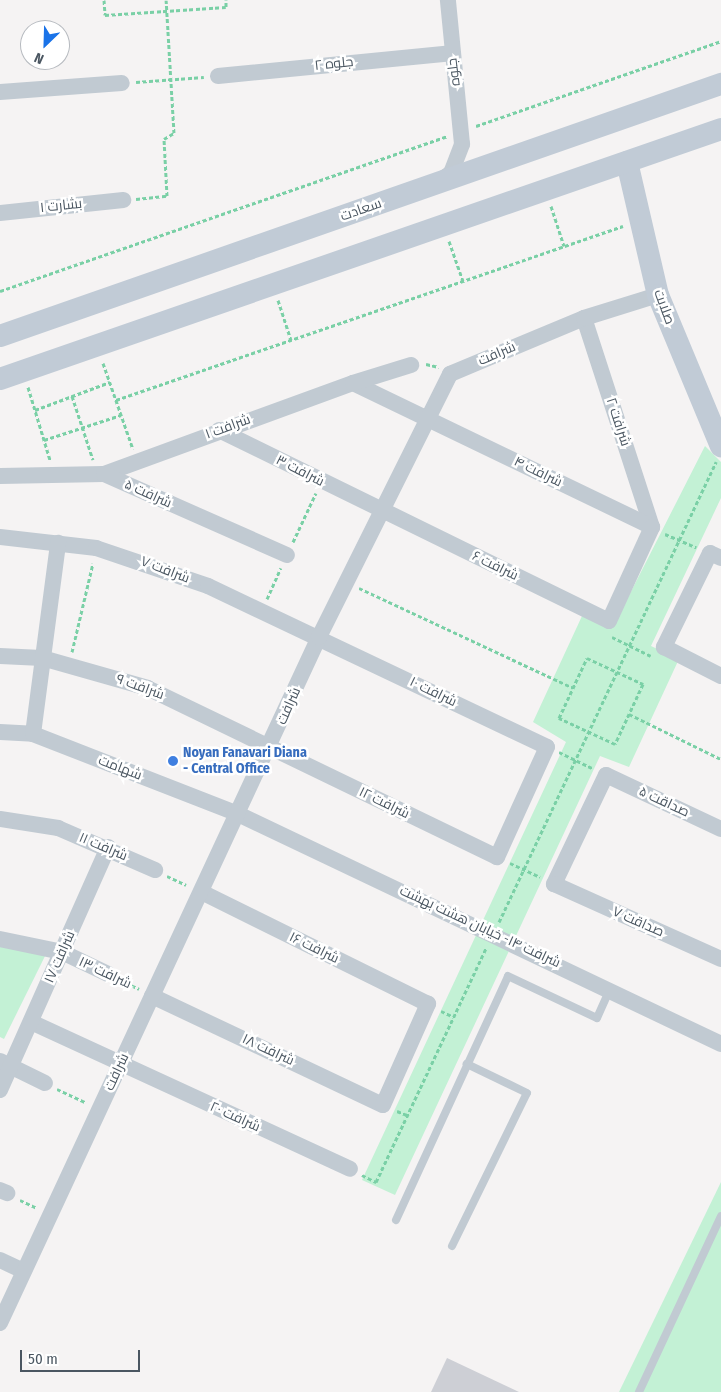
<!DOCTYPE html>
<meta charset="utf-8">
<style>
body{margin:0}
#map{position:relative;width:721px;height:1392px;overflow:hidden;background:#f5f3f3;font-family:"Fira Sans Condensed",Cairo,sans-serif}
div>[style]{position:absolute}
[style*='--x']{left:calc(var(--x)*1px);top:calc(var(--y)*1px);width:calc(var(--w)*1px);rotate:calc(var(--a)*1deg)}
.green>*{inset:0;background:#c3f1d5}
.building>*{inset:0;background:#cdcfd5}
.path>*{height:3px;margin-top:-1.5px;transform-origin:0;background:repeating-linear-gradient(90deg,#7ad0a6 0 4px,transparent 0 6.5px)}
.lane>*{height:8px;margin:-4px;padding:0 4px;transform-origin:4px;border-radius:4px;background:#c1cad2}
.street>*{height:16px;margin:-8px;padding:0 8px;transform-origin:8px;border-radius:8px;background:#c1cad2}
.secondary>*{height:22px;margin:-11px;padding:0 11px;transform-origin:11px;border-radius:11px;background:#c1cbd6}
.dots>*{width:14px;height:14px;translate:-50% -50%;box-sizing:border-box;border:2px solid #fff;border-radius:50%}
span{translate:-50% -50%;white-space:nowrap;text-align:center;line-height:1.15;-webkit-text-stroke:5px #fff;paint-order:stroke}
.street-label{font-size:14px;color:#4a5661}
.shop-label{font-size:14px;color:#366cbe;font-weight:700}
.left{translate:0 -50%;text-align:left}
.north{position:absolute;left:20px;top:20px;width:50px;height:50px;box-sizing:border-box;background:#fff;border:1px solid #b7bbc0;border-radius:50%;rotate:204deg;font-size:14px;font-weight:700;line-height:20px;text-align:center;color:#4a5661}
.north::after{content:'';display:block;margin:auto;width:18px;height:22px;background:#1a73e8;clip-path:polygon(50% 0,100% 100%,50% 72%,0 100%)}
.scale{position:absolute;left:20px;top:1350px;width:120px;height:22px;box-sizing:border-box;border:2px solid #4a5661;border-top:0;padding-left:6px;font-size:15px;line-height:18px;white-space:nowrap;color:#4a5661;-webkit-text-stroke:4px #fff;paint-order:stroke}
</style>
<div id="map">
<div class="green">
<i style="clip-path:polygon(705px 446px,721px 462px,721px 498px,651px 646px,679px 659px,629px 767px,600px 756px,395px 1195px,362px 1180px,566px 742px,533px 722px,582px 616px,613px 627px)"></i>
<i style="clip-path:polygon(0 936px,50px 946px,4px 1039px,0 1037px)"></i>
<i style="clip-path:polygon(721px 1182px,721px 1392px,619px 1392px)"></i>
</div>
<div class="building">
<i style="clip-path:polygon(447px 1358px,519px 1392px,431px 1392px)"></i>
</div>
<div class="path">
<i style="--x:104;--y:0;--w:15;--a:86"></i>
<i style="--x:105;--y:15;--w:121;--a:-3.8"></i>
<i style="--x:226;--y:7;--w:7;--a:-90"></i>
<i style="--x:136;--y:82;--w:68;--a:-4.2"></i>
<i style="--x:476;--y:126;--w:259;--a:-19.1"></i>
<i style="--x:136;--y:199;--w:31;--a:-6"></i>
<i style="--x:167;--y:196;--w:57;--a:-93"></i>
<i style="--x:164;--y:139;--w:12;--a:-31"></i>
<i style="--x:174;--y:133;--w:133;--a:-93.4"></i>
<i style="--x:551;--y:206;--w:42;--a:72"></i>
<i style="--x:449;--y:241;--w:42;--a:70.7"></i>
<i style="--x:0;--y:291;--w:473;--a:-19.1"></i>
<i style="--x:278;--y:300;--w:42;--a:72"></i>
<i style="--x:103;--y:363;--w:91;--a:70.8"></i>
<i style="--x:426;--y:364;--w:13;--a:13"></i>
<i style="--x:28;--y:387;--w:76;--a:73.2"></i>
<i style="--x:72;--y:396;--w:67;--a:71.8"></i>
<i style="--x:116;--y:400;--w:536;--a:-18.94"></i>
<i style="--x:35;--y:410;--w:80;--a:-20.5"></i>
<i style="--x:44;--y:440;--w:81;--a:-18"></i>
<i style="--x:665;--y:534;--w:34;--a:23"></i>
<i style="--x:293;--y:542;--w:54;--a:-64.9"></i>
<i style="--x:359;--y:588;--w:236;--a:25"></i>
<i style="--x:267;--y:599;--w:34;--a:-66"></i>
<i style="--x:612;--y:637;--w:43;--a:26"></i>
<i style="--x:72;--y:652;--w:91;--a:-76.7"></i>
<i style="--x:587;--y:658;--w:62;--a:24.9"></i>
<i style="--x:643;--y:684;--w:66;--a:115"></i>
<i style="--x:615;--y:744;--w:62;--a:-155.1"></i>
<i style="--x:559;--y:718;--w:66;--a:-65"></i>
<i style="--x:629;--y:714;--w:102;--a:26.1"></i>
<i style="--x:559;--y:752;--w:37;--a:26"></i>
<i style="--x:510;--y:863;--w:33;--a:25"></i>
<i style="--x:167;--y:876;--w:21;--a:25"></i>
<i style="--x:499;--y:922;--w:509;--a:-64.74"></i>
<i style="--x:120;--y:980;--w:21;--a:25"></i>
<i style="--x:441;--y:1011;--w:14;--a:25"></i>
<i style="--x:57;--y:1089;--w:31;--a:25"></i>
<i style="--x:397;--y:1111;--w:11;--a:22"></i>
<i style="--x:362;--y:1175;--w:16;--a:27"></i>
<i style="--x:376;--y:1182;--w:259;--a:-64.8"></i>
<i style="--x:20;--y:1200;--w:19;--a:25"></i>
</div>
<div class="lane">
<i style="--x:396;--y:1220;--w:268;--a:-65.3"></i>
<i style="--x:508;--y:976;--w:98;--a:25.3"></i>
<i style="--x:597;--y:1018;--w:32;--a:-66"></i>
<i style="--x:452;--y:1246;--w:170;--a:-63.9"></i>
<i style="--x:527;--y:1093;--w:67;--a:-154.2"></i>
<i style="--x:639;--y:1392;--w:194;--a:-65"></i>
</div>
<div class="street">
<i style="--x:218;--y:76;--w:234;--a:-5.6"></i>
<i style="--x:0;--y:92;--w:122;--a:-4.2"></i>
<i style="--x:441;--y:180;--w:12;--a:-35"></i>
<i style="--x:451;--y:173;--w:31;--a:-69"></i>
<i style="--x:462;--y:144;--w:145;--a:-95.6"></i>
<i style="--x:0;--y:213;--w:124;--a:-6"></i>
<i style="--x:584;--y:318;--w:220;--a:72"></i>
<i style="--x:353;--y:383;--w:332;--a:25.7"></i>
<i style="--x:219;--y:430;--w:434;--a:26.1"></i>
<i style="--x:609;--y:621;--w:103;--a:-65.4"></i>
<i style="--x:104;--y:474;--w:265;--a:-20.1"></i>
<i style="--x:353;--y:383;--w:61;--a:-17.2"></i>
<i style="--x:0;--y:476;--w:104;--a:-1.1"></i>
<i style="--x:104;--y:474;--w:200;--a:23.9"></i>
<i style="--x:0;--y:537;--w:97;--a:6.5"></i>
<i style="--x:96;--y:548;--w:118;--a:18.7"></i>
<i style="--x:208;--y:586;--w:375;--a:25.4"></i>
<i style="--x:547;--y:747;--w:121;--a:114.4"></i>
<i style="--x:497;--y:857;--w:388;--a:-154.2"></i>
<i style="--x:148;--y:688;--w:110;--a:-164.2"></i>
<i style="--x:42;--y:658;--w:42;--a:-177.3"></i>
<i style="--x:721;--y:558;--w:12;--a:-156"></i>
<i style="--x:710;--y:553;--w:105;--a:116.1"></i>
<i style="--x:664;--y:647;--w:64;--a:27"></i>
<i style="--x:0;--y:732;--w:33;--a:3"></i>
<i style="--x:33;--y:734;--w:220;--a:21.3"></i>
<i style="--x:238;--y:814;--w:535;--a:25.46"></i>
<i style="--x:33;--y:734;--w:193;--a:-82.5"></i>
<i style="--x:0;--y:819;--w:59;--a:8.8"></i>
<i style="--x:58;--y:828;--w:106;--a:23.4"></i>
<i style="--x:721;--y:829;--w:127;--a:-154.8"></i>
<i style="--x:606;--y:775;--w:121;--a:115.5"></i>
<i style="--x:554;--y:884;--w:183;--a:24.2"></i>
<i style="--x:0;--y:939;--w:63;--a:11.8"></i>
<i style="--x:62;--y:952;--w:51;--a:25.6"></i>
<i style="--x:152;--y:996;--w:255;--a:25.3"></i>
<i style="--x:383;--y:1105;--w:111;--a:-66"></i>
<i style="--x:428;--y:1004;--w:253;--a:-153.7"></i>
<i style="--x:31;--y:1022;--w:351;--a:24.7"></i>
<i style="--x:0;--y:1061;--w:50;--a:26.1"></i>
<i style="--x:0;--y:1090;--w:266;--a:-66"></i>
<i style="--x:0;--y:1190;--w:8;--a:23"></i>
<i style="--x:0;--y:1260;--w:26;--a:25"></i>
<i style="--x:0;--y:1323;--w:757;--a:-65.06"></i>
<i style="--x:319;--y:637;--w:294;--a:-63.5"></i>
<i style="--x:450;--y:374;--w:145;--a:-22.7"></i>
<i style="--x:584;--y:318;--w:77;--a:-17.3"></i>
</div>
<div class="secondary">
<i style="--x:627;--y:162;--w:137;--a:76.9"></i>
<i style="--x:658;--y:295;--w:164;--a:67.4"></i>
<i style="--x:0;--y:336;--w:764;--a:-19.27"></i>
<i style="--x:0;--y:379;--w:763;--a:-19.12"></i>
</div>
<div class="dots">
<i style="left:173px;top:761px;background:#3f7fe0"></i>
</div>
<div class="street-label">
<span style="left:334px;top:64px;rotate:-6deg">جلوه ۲</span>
<span style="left:454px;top:72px;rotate:-97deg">جلوه</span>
<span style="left:61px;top:206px;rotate:-6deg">بشارت ۱</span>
<span style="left:361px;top:210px;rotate:-19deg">سعادت</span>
<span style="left:664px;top:307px;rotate:70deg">صلابت</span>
<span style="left:497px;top:354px;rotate:-23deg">شرافت</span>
<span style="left:618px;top:422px;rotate:72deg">شرافت ۲</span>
<span style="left:228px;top:427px;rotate:-20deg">شرافت ۱</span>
<span style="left:300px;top:471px;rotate:27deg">شرافت ۳</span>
<span style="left:538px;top:472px;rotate:26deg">شرافت ۴</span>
<span style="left:148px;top:494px;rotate:24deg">شرافت ۵</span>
<span style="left:495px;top:566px;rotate:26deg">شرافت ۶</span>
<span style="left:165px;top:570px;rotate:21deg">شرافت ۷</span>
<span style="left:140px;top:687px;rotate:20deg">شرافت ۹</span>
<span style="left:433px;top:692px;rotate:26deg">شرافت ۱۰</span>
<span style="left:289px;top:706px;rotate:-66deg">شرافت</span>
<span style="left:120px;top:768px;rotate:21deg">شهامت</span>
<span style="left:664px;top:802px;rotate:25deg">صداقت ۵</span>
<span style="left:384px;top:803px;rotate:26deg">شرافت ۱۲</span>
<span style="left:103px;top:847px;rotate:23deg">شرافت ۱۱</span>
<span style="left:638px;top:922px;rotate:24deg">صداقت ۷</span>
<span style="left:480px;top:927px;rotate:25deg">شرافت ۱۴- خیابان هشت بهشت</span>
<span style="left:314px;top:948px;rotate:26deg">شرافت ۱۶</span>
<span style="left:60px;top:957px;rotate:-66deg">شرافت ۱۷</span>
<span style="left:105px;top:973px;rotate:25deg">شرافت ۱۳</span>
<span style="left:268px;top:1050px;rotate:25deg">شرافت ۱۸</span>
<span style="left:117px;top:1072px;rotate:-65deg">شرافت</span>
<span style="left:235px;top:1117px;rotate:24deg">شرافت ۲۰</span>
</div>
<div class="shop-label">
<span class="left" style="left:183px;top:761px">Noyan Fanavari Diana<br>- Central Office</span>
</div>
<div class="north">N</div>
<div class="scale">50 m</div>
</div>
